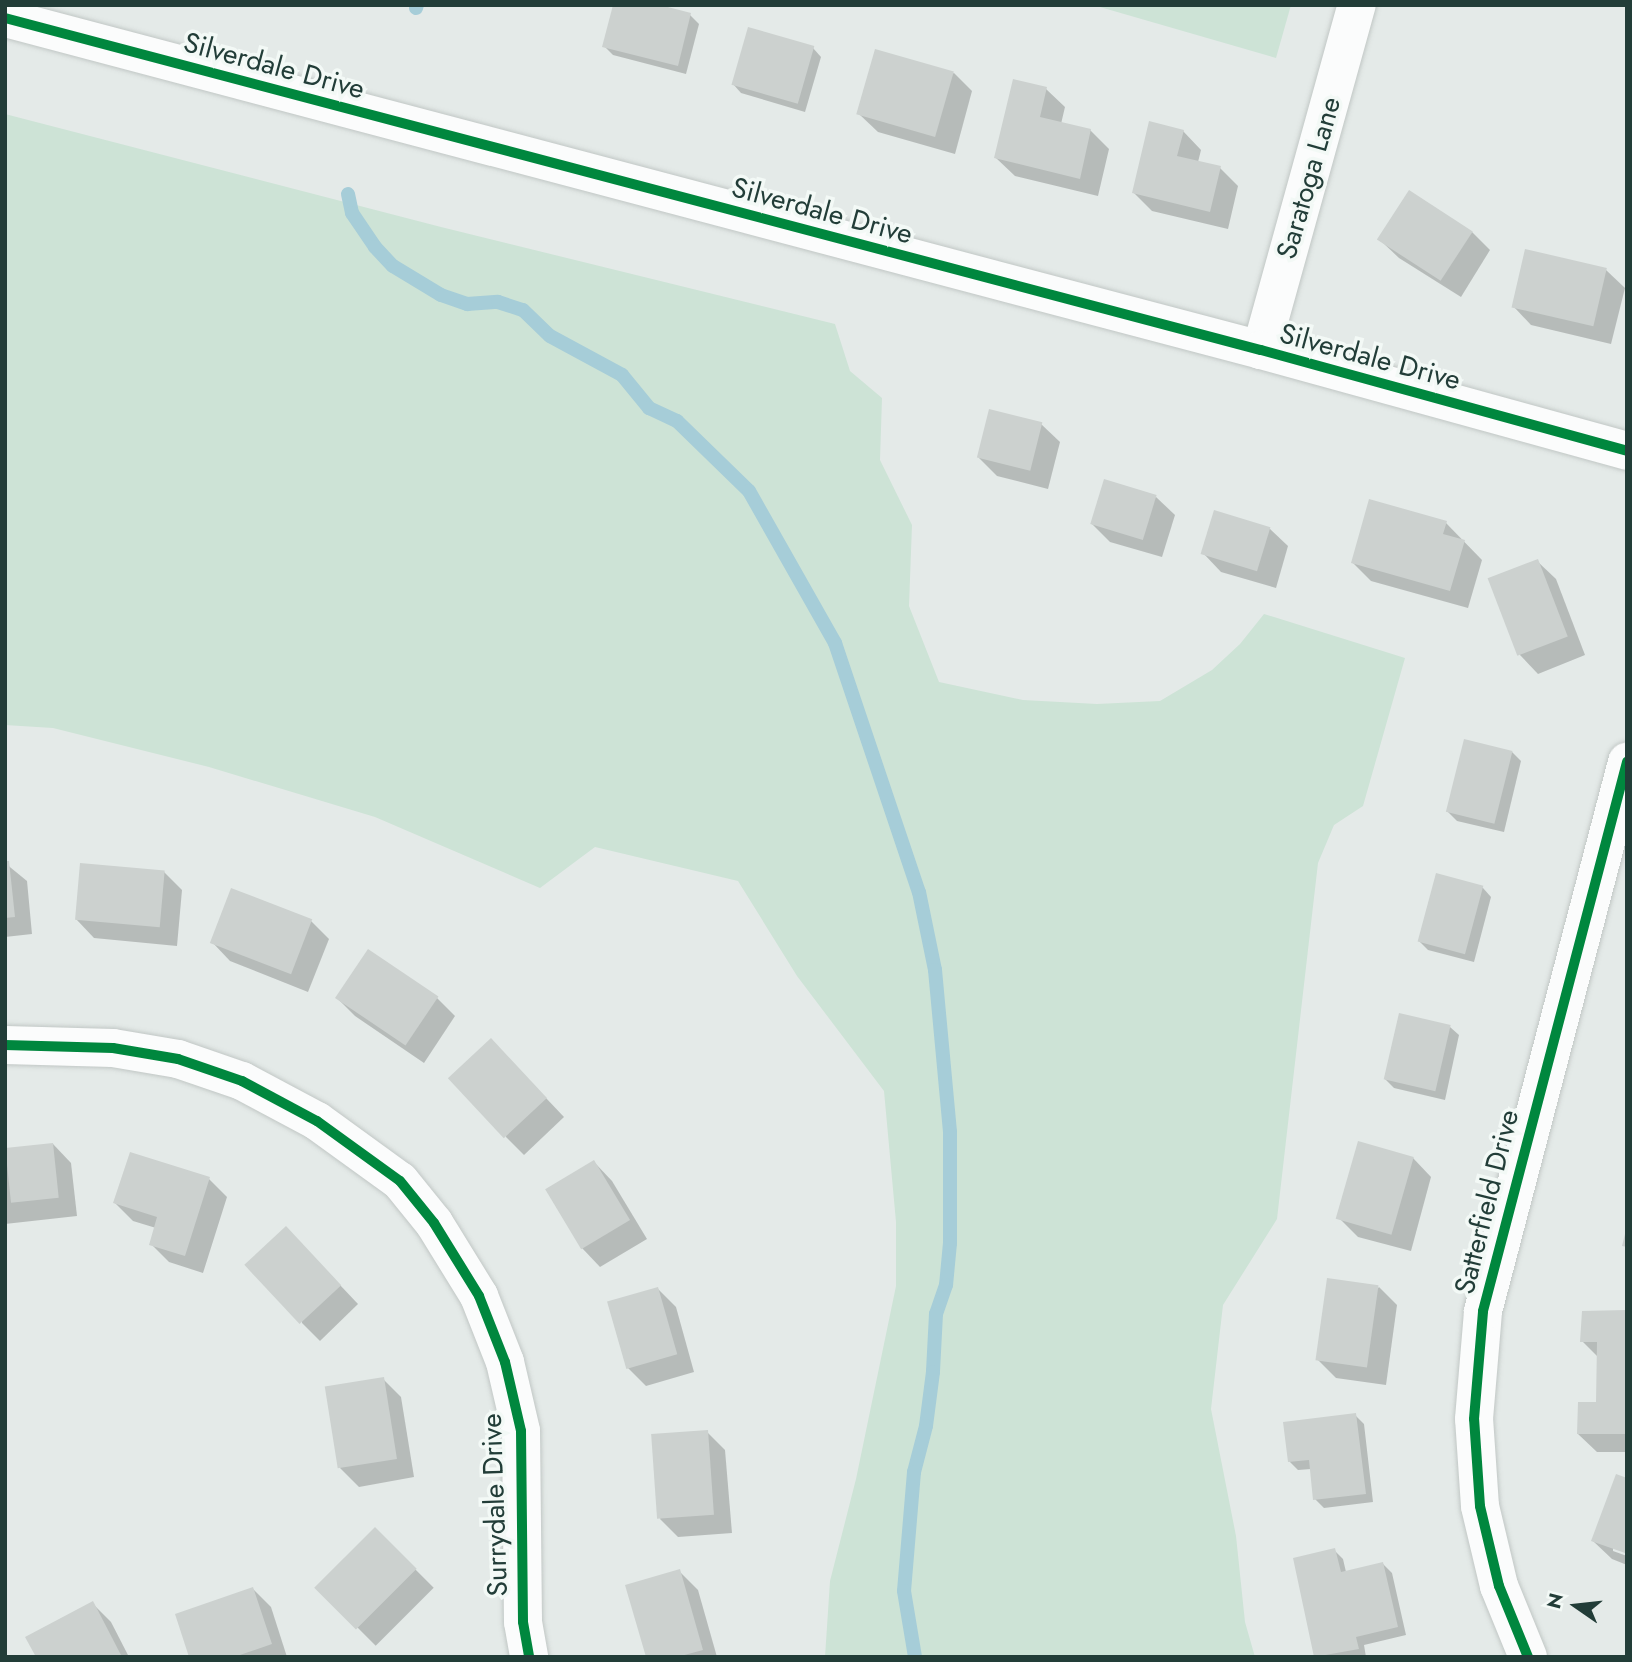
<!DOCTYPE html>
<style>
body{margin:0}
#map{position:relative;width:1632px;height:1662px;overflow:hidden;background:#e4eae8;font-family:Jost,sans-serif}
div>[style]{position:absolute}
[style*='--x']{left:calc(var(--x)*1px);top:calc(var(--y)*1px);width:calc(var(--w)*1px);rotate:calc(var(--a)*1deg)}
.green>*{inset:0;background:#cde3d6}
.shadow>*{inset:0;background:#0003;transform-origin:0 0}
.stream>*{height:14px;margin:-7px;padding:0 7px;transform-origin:7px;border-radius:7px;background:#a6cdd8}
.building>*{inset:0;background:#ccd1cf;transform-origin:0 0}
.roads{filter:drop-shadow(0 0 2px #c1c7c5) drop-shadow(0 0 2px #c1c7c5)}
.minor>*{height:38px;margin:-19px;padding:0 19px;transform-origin:19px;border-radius:19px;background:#fbfcfc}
.tertiary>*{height:38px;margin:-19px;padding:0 19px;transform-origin:19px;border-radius:19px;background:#fbfcfc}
.cycleway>*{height:10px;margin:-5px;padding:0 5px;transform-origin:5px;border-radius:5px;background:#00873e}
span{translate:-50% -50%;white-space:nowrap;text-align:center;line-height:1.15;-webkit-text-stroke:7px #f3f9f6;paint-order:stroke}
.street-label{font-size:28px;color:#223d38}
.frame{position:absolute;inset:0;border:7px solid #223d38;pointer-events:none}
.north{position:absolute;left:1541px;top:1571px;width:70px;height:70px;-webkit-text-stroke:5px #f3f9f6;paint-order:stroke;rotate:284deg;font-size:19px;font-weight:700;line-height:28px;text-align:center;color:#223d38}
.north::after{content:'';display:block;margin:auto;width:24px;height:32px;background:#223d38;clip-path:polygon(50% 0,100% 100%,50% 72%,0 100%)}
</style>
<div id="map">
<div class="green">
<i style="clip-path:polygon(1093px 5px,1291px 5px,1276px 58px)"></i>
<i style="clip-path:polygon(5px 114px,441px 227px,835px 324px,850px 371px,882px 398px,880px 460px,912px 525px,909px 606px,939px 682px,1023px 700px,1097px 704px,1160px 701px,1212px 670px,1240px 644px,1264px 614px,1405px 658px,1363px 806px,1334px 825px,1318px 863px,1277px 1219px,1223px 1305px,1211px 1409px,1236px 1536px,1245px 1622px,1255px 1657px,825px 1657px,830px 1581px,856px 1479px,896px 1286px,896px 1222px,884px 1091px,797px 976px,738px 881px,595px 847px,540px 888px,375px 817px,209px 767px,53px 728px,5px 725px)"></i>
</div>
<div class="shadow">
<i style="clip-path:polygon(690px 15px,699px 24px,686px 74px,613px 55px,604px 46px)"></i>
<i style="clip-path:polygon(813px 48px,821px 57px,805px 112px,741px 93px,733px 84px)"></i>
<i style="clip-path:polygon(954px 73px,972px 91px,955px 154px,878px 132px,859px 114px)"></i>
<i style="clip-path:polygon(1046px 89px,1065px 107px,1061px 124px,1090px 130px,1109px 149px,1098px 196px,1015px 176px,996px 158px)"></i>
<i style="clip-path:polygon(1183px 131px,1201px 150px,1198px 162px,1220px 168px,1238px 186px,1228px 229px,1152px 211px,1134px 193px)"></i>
<i style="clip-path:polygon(1472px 232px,1490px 250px,1461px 297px,1399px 258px,1380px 240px)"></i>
<i style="clip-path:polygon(1606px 270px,1625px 288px,1611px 344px,1531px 325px,1513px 306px)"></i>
<i style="clip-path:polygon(1041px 424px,1060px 442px,1048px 489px,997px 476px,979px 458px)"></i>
<i style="clip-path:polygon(1156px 497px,1175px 515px,1162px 557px,1110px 542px,1092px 524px)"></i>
<i style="clip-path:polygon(1446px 523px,1482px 560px,1468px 608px,1371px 581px,1353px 563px)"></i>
<i style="clip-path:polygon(1269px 528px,1288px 546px,1276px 588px,1221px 572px,1203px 553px)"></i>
<i style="clip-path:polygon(1537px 561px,1556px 579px,1585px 655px,1538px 674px,1520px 655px)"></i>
<i style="clip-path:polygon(1512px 752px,1521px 761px,1504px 832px,1457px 821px,1448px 812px)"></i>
<i style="clip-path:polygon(5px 863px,27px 881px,32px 934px,5px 937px)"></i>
<i style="clip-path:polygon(164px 872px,182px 890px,177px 946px,94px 938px,76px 919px)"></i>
<i style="clip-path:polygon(1437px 876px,1483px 888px,1491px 897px,1474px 962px,1428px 950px,1419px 941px)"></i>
<i style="clip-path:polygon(311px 921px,329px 939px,308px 992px,230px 961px,212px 942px)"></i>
<i style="clip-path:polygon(337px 998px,437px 998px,455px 1016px,424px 1063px,355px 1016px)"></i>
<i style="clip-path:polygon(1450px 1027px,1459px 1035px,1445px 1100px,1394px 1088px,1385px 1079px)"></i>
<i style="clip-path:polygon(509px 1059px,564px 1117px,524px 1155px,506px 1137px)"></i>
<i style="clip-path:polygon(53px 1144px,71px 1163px,77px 1216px,5px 1224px,5px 1150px)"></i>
<i style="clip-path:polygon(1413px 1158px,1431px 1177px,1411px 1251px,1358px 1237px,1339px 1218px)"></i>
<i style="clip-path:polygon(594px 1162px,612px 1181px,647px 1239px,600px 1267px,582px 1248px)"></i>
<i style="clip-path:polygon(209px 1179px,227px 1197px,203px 1273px,169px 1262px,151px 1244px,156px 1228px,133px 1221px,115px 1203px)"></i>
<i style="clip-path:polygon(304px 1247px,358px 1304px,320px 1341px,302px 1323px)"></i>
<i style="clip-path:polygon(1379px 1287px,1397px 1305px,1386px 1385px,1336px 1378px,1317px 1359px)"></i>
<i style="clip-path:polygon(658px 1289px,676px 1307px,694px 1372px,646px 1386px,627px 1367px)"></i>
<i style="clip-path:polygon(1627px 1312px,1627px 1452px,1597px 1452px,1578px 1434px,1598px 1404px,1599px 1358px,1582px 1341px)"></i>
<i style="clip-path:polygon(383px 1379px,401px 1397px,414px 1477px,359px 1487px,340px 1468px)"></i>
<i style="clip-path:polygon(1355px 1415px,1364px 1424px,1373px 1502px,1324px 1508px,1315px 1499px,1311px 1469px,1298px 1470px,1289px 1461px)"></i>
<i style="clip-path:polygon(707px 1432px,725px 1450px,732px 1533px,678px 1537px,660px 1519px)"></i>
<i style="clip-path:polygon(1627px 1480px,1627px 1552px,1613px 1547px,1613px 1551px,1627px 1556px,1627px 1565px,1612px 1559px,1593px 1541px)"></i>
<i style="left:375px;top:1529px;width:83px;height:82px;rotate:45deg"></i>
<i style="clip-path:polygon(1334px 1550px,1343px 1559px,1346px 1572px,1383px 1564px,1392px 1573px,1406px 1635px,1364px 1645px,1366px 1657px,1316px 1657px,1295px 1559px)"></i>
<i style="clip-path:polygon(679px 1571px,698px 1590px,717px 1657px,648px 1657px)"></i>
<i style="clip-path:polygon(253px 1589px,271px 1607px,287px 1657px,191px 1657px)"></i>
<i style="clip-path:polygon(93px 1604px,111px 1622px,129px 1657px,37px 1657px)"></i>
</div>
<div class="stream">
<i style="--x:416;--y:8;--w:3;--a:-72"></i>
<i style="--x:348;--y:194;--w:19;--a:78"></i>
<i style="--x:352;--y:213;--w:41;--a:55.9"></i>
<i style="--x:375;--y:247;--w:26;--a:47"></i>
<i style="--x:393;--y:266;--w:56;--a:31.1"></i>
<i style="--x:441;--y:295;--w:28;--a:19"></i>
<i style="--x:467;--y:304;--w:31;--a:-4"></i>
<i style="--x:498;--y:302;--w:26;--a:18"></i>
<i style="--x:523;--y:310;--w:37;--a:44"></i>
<i style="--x:550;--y:336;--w:82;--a:28.4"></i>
<i style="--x:622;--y:375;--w:43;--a:50.7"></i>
<i style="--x:649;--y:408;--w:31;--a:25"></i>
<i style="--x:677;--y:421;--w:100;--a:44.2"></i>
<i style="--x:749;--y:491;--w:175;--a:60.5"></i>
<i style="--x:835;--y:643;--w:263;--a:71.4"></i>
<i style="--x:919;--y:892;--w:80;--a:78.4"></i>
<i style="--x:935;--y:970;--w:163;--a:84.7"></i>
<i style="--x:950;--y:1132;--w:111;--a:90"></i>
<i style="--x:950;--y:1243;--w:42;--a:95.4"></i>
<i style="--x:946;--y:1285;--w:31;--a:109"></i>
<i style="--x:936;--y:1314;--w:58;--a:93"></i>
<i style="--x:933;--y:1372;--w:54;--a:97.4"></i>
<i style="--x:926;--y:1426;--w:48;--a:104.6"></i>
<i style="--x:914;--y:1472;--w:119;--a:94.8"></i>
<i style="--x:904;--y:1591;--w:67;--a:80.5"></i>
</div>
<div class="building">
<i style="clip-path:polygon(613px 5px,660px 5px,691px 13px,678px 66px,602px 47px)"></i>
<i style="left:748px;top:27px;width:69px;height:60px;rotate:16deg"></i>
<i style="left:875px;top:49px;width:82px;height:68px;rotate:16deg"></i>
<i style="clip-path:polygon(1013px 79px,1047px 87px,1040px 117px,1091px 129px,1080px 179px,994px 158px)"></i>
<i style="clip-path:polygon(1149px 121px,1184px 130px,1177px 156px,1221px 166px,1210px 212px,1132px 193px)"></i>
<i style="left:1409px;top:190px;width:76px;height:59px;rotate:33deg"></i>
<i style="left:1525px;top:249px;width:84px;height:60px;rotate:13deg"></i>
<i style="left:989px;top:409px;width:55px;height:50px;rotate:14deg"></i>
<i style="left:1104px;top:479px;width:55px;height:47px;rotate:17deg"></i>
<i style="clip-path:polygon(1369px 499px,1447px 521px,1443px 534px,1465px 540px,1450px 591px,1351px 563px)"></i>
<i style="left:1214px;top:510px;width:59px;height:46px;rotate:17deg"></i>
<i style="left:1538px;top:559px;width:83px;height:54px;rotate:69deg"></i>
<i style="left:1464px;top:739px;width:50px;height:75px;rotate:14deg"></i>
<i style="clip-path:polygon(5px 861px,9px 861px,15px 917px,5px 918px)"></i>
<i style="left:80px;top:863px;width:85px;height:57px;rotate:5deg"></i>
<i style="left:1436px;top:873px;width:49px;height:71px;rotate:15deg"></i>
<i style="left:231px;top:888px;width:87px;height:59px;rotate:21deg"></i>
<i style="left:368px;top:949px;width:85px;height:59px;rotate:34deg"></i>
<i style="left:1399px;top:1013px;width:53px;height:68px;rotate:13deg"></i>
<i style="left:491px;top:1038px;width:82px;height:59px;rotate:47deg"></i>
<i style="left:1358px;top:1141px;width:58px;height:81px;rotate:16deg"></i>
<i style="left:53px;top:1143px;width:55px;height:48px;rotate:84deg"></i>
<i style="clip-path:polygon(130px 1152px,210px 1177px,185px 1256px,149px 1245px,157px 1217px,113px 1203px)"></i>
<i style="left:594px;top:1160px;width:70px;height:57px;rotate:59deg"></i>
<i style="left:286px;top:1226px;width:81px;height:57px;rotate:47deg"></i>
<i style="clip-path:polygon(1626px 1230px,1627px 1230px,1627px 1247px,1622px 1246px)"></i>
<i style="left:1327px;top:1278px;width:52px;height:83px;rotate:8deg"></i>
<i style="left:658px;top:1287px;width:70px;height:53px;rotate:74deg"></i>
<i style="clip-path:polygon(1627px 1310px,1627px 1434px,1577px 1434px,1578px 1402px,1596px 1402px,1597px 1342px,1580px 1342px,1582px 1311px)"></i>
<i style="left:384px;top:1377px;width:83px;height:60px;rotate:81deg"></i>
<i style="clip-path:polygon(1356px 1413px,1366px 1494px,1313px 1500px,1309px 1460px,1288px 1462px,1283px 1422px)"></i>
<i style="left:708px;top:1430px;width:85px;height:57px;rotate:86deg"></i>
<i style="clip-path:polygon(1616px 1474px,1627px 1478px,1625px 1553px,1591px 1541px)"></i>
<i style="left:375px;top:1527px;width:59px;height:86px;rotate:45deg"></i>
<i style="clip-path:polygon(1335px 1548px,1341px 1572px,1383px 1562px,1398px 1627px,1356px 1637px,1359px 1649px,1314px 1657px,1293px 1558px)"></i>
<i style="clip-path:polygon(680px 1569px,703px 1650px,677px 1657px,646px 1657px,625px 1585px)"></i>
<i style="clip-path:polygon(253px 1587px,272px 1644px,234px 1657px,189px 1657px,175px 1614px)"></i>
<i style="clip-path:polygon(93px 1601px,122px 1657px,36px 1657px,25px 1637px)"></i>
</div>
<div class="roads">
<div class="minor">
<i style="--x:1261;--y:350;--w:358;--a:-74.5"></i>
<i style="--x:5;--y:1045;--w:108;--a:1.6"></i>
<i style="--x:113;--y:1048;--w:66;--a:9.6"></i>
<i style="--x:178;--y:1059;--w:68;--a:19"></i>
<i style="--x:242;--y:1081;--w:85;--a:28.1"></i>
<i style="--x:317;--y:1121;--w:102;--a:35.9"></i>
<i style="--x:400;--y:1181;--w:54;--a:51"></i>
<i style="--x:434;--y:1223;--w:86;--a:58.3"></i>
<i style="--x:479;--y:1296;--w:71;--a:68.5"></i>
<i style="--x:505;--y:1362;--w:71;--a:76.9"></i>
<i style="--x:521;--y:1431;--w:191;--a:89.4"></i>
<i style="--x:523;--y:1622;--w:36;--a:80"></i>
<i style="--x:1528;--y:1657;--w:77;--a:-112.2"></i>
<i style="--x:1499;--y:1586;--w:82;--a:-103.4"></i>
<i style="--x:1480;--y:1506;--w:87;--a:-93.9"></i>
<i style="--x:1474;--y:1419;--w:108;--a:-85.2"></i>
<i style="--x:1483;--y:1311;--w:568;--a:-75.3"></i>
</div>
<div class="tertiary">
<i style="--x:5;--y:18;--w:1299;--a:14.81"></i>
<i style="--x:1261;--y:350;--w:380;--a:15.4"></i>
</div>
</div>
<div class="cycleway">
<i style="--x:5;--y:18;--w:1299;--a:14.81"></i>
<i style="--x:1261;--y:350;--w:380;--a:15.4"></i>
<i style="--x:5;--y:1045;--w:108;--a:1.6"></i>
<i style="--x:113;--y:1048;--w:66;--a:9.6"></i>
<i style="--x:178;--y:1059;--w:68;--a:19"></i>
<i style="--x:242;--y:1081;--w:85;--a:28.1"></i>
<i style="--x:317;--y:1121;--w:102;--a:35.9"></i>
<i style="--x:400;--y:1181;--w:54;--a:51"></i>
<i style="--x:434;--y:1223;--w:86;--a:58.3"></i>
<i style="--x:479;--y:1296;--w:71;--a:68.5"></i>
<i style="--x:505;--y:1362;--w:71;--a:76.9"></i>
<i style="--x:521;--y:1431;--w:191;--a:89.4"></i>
<i style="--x:523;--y:1622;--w:36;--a:80"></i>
<i style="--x:1528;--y:1657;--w:77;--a:-112.2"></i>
<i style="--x:1499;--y:1586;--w:82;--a:-103.4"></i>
<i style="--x:1480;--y:1506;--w:87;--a:-93.9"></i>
<i style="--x:1474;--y:1419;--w:108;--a:-85.2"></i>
<i style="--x:1483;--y:1311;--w:568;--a:-75.3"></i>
</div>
<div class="street-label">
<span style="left:274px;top:66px;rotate:15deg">Silverdale Drive</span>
<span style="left:1309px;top:178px;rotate:-74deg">Saratoga Lane</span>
<span style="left:822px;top:211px;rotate:15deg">Silverdale Drive</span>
<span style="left:1370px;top:357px;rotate:15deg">Silverdale Drive</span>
<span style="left:1487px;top:1202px;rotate:-76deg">Satterfield Drive</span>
<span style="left:495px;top:1505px;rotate:-92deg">Surrydale Drive</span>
</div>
<div class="frame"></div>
<div class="north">N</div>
</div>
